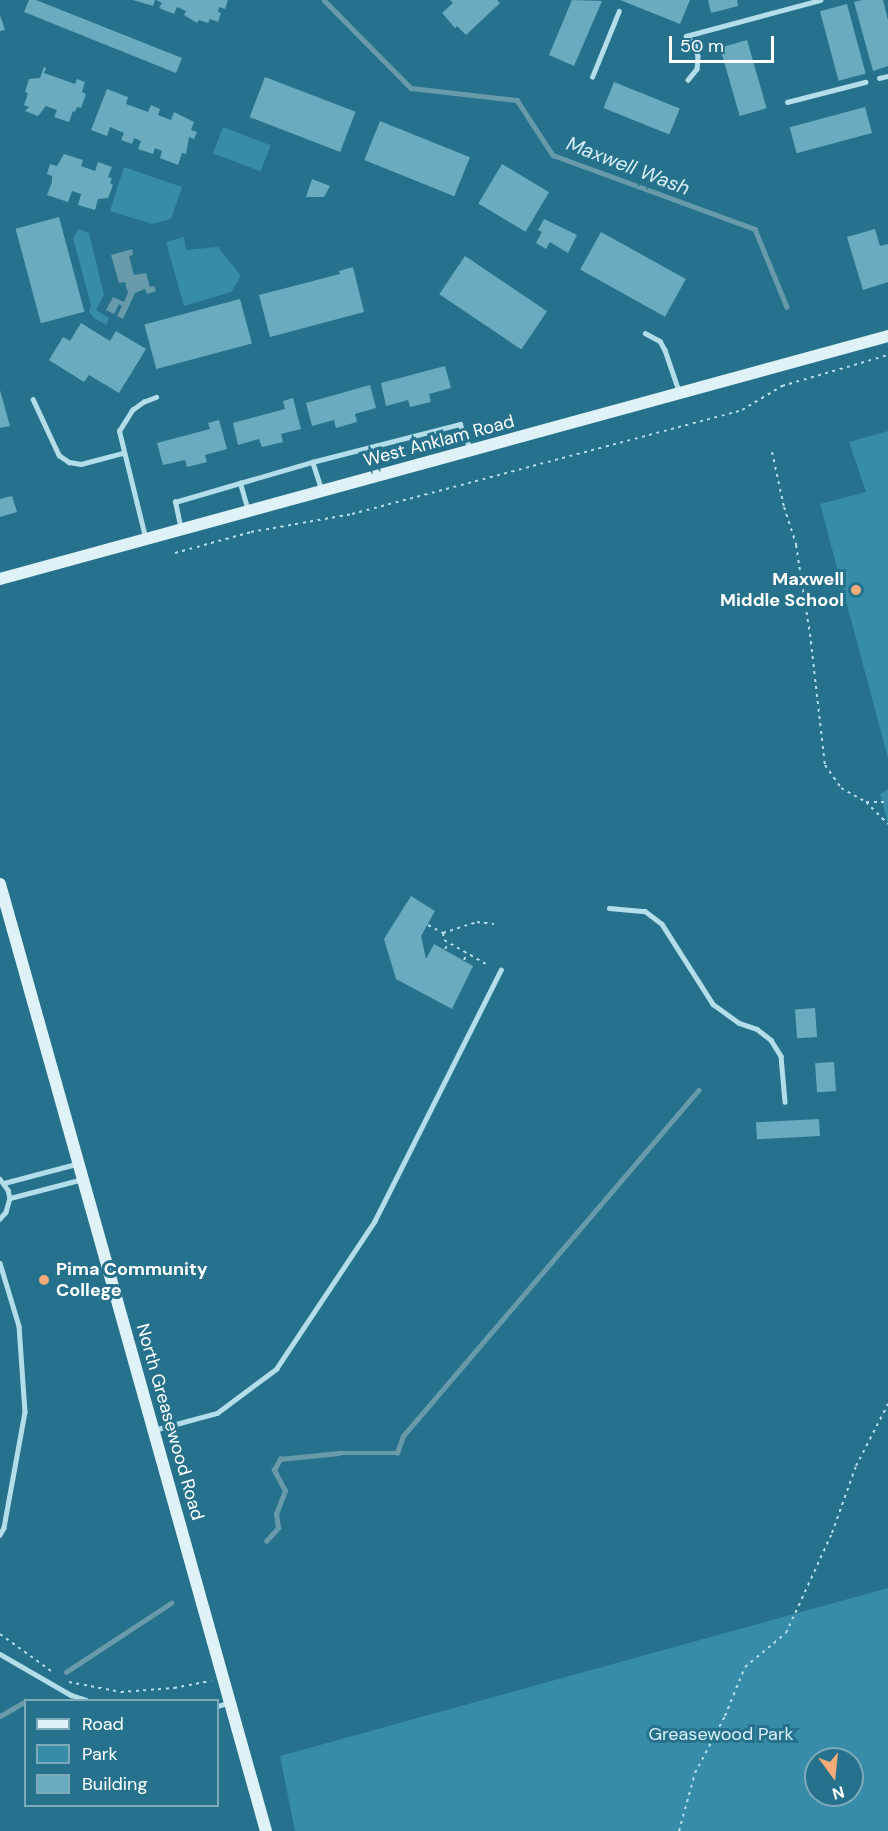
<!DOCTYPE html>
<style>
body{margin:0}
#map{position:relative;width:888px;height:1831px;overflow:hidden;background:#26728c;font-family:"DM Sans",sans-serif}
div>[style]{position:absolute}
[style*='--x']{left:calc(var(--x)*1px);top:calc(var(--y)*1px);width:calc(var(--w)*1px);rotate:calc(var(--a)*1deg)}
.green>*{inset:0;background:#378ca7;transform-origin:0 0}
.water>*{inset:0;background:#689aaa}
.stream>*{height:4.5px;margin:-2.25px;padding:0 2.25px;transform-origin:2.25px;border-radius:2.25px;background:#689aaa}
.building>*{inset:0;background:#6aabbf;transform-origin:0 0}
.path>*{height:2px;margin-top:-1px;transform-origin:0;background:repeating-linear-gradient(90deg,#b4ddea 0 3px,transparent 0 7.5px)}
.lane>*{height:4.5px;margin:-2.25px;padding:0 2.25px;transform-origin:2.25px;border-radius:2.25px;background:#b4ddea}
.secondary>*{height:12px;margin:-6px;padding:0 6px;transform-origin:6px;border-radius:6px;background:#dff2f8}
.dots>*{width:16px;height:16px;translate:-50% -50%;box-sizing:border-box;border:3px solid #26728c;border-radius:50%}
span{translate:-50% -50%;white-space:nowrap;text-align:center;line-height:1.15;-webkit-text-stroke:6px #26728c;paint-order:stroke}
.street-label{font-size:18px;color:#fff}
.poi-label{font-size:18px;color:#fff;font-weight:700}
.right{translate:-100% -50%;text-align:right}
.left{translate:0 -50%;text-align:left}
.park-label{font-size:18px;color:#d9f0f8}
.water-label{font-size:20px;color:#d6eff6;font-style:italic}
.legend{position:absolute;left:24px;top:1699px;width:195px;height:108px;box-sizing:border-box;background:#26728c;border:2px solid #7daaba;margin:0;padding:8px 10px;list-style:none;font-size:18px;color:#fff}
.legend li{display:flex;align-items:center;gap:12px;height:30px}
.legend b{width:30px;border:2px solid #7daaba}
.north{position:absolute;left:804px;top:1747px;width:60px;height:60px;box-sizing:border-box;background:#26728c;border:2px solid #7daaba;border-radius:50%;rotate:165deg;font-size:16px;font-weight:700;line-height:24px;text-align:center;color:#fff}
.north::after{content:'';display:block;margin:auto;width:21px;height:27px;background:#f4aa79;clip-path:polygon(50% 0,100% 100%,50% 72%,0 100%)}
.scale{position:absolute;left:669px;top:36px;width:105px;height:27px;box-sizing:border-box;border:3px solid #fff;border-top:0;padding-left:8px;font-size:18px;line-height:21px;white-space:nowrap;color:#fff;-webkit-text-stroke:4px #26728c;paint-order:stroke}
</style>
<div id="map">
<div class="green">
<i style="left:223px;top:127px;width:51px;height:28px;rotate:21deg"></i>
<i style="clip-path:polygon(124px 167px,182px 187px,171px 219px,152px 224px,110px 211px)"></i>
<i style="clip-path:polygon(79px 229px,89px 233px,104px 295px,96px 310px,109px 318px,106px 325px,94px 318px,89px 312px,91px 305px,73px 238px)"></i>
<i style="clip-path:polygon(184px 237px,186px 250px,218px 247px,241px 276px,231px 292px,184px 306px,166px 242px)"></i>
<i style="clip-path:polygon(888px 431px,888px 758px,820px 504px,866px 492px,849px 442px)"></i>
<i style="clip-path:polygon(888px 789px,888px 824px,880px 794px)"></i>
<i style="clip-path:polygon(evenodd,888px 1588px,888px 1831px,295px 1831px,280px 1756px,888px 1588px,816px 1759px,852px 1759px,852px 1795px,816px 1795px,816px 1759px)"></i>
</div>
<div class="water">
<i style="clip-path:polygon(132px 249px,133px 255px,129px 256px,134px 275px,146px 273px,150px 287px,154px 286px,156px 291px,147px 294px,145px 289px,135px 293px,123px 319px,117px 316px,122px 306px,119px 304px,114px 314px,106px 310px,113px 297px,124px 302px,128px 293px,125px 282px,119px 283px,111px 255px)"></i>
</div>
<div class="stream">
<i style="--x:324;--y:0;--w:124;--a:45.3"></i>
<i style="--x:411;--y:88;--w:107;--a:6.5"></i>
<i style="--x:517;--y:100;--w:66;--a:56.8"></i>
<i style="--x:553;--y:155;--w:215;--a:20.1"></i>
<i style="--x:755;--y:229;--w:84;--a:67.7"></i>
<i style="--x:266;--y:1541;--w:18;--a:-47"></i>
<i style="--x:278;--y:1528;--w:14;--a:-98"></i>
<i style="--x:276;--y:1514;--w:25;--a:-69"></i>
<i style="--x:285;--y:1491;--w:24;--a:-118"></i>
<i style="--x:274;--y:1470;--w:13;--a:-61"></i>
<i style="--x:280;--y:1459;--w:59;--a:-5.8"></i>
<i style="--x:339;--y:1453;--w:58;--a:0"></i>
<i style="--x:397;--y:1453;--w:18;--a:-71"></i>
<i style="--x:403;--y:1436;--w:455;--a:-49.5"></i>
<i style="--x:66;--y:1672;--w:126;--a:-33.3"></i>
<i style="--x:0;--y:1716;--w:30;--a:-30"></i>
</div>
<div class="building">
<i style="clip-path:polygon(29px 0,36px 0,182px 58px,176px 73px,24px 12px)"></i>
<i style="clip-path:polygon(133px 0,155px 0,153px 6px)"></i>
<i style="clip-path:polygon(156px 0,228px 0,225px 9px,219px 7px,218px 12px,221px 13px,218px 22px,210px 19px,208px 23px,199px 20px,197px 23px,184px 15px,186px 11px,177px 7px,174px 14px,159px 8px,162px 3px)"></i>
<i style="clip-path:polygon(450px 0,497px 0,500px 3px,466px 35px,457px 26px,455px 28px,442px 13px,453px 3px)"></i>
<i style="clip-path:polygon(572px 0,602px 1px,574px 66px,549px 55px)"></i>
<i style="clip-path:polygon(620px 0,690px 0,680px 24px)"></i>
<i style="clip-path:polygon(708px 0,737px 0,738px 6px,711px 13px)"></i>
<i style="clip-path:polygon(862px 0,883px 0,888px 20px,888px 66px,873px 71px,854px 2px)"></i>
<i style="left:847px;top:4px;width:72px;height:28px;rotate:75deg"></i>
<i style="clip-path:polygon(0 15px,5px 30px,0 31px)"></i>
<i style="left:747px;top:40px;width:71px;height:28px;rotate:74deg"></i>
<i style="clip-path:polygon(44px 67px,46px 68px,44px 73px,75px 84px,77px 79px,85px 82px,82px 92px,86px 94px,81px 108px,77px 107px,75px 112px,73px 111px,69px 122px,54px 117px,57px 110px,46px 106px,38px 116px,25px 111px,29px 107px,24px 105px,28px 93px,25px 92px,29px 79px,40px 78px)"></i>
<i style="left:265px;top:77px;width:97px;height:43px;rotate:21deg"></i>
<i style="left:614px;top:82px;width:71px;height:28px;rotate:22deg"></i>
<i style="clip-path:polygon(107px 89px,128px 97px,126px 104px,148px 112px,151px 105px,160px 109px,158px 115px,171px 120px,174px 112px,194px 122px,191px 130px,197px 132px,194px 139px,189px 137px,186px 154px,182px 153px,178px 165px,160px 158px,162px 151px,155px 148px,153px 154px,138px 149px,141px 141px,134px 138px,132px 144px,121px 140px,124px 133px,110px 127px,107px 136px,91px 130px)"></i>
<i style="left:865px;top:107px;width:27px;height:78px;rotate:75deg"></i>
<i style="left:380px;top:121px;width:97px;height:42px;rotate:22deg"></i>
<i style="clip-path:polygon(64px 154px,83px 160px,81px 166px,95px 171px,98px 162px,112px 167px,108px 177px,112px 178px,110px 183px,113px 185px,108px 198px,98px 199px,95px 210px,78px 205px,81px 194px,72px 191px,68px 202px,47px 195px,52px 182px,52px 176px,47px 174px,50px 164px,57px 166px)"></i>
<i style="left:502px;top:164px;width:55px;height:46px;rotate:31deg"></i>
<i style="clip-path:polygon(312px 179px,330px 186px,324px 197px,306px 197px)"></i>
<i style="left:59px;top:217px;width:98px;height:45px;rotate:75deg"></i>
<i style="clip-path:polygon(544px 219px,577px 235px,568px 253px,550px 242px,546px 249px,536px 243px,542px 232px,538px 230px)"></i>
<i style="clip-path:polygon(875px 229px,880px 246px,888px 244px,888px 282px,863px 290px,847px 237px)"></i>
<i style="left:601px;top:232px;width:97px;height:43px;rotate:29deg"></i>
<i style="left:465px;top:256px;width:99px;height:46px;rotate:34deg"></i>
<i style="clip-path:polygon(353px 267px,364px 312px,270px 337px,259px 295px,340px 274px,339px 271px)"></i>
<i style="left:240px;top:299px;width:46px;height:99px;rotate:75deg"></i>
<i style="clip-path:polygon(81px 323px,110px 341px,116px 331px,146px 349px,119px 393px,89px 375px,84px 382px,49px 360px,63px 337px,70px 341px)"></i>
<i style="clip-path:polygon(445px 366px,451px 388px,429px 394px,431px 402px,410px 407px,408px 400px,386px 406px,381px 383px)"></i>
<i style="clip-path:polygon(370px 385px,376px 408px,355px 414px,357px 422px,336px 428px,334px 420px,312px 426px,306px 403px)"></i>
<i style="clip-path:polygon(0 390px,10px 426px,0 428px)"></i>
<i style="clip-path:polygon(293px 398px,301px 429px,281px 434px,283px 442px,262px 447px,259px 439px,238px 445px,233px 423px,285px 409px,283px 401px)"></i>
<i style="clip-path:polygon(219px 420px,227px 449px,205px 455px,207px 462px,187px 467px,185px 460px,163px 465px,157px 443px,210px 429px,208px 423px)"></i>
<i style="clip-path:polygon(12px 496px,17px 512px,0 517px,0 499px)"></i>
<i style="clip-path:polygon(411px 896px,435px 911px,421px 936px,426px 959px,434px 944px,473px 966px,452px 1009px,396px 979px,384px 939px)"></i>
<i style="left:815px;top:1008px;width:29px;height:20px;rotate:86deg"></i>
<i style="left:834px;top:1062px;width:29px;height:19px;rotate:86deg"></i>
<i style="left:819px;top:1119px;width:17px;height:63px;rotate:87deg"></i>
</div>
<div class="path">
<i style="--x:772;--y:452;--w:56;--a:77.7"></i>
<i style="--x:784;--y:507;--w:40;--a:72"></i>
<i style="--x:796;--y:545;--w:90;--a:81.1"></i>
<i style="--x:810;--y:634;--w:132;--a:83.5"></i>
<i style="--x:825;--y:765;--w:28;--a:55"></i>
<i style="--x:841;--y:788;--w:29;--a:29"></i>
<i style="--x:866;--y:802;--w:31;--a:45"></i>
<i style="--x:175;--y:553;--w:79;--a:-15.4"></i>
<i style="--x:251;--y:532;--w:103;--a:-10.1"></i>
<i style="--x:352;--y:514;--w:404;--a:-14.9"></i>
<i style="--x:742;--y:410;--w:47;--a:-31"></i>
<i style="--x:782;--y:386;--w:110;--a:-16.3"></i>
<i style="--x:866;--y:802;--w:22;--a:0"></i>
<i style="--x:428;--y:925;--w:17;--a:28"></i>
<i style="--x:443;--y:933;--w:7;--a:82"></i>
<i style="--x:444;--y:940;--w:48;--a:29.7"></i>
<i style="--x:443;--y:933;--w:36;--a:-18"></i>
<i style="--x:477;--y:922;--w:17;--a:7"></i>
<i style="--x:445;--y:949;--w:7;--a:-56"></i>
<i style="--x:464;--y:960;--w:8;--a:-67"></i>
<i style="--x:0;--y:1634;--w:67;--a:35.8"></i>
<i style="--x:69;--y:1682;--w:53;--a:10.9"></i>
<i style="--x:121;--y:1692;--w:53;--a:-4.3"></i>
<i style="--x:174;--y:1688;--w:38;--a:-11"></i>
<i style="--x:679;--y:1831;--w:60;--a:-74.6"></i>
<i style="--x:695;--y:1773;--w:64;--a:-62.2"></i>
<i style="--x:725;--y:1716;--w:53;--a:-67.8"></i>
<i style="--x:745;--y:1667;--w:53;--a:-39.7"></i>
<i style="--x:786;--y:1633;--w:110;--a:-65.3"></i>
<i style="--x:832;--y:1533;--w:71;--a:-70.3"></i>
<i style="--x:856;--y:1466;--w:70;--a:-62.7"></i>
</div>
<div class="lane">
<i style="--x:686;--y:36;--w:139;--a:-15"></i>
<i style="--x:686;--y:36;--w:13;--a:45"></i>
<i style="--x:695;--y:45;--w:11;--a:75"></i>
<i style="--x:698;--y:56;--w:13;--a:94"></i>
<i style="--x:697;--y:69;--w:14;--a:129"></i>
<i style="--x:592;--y:77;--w:71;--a:-67.8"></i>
<i style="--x:879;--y:78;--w:9;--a:-13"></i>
<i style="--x:787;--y:102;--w:81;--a:-14.4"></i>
<i style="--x:645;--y:333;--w:17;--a:28"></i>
<i style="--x:660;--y:341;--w:10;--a:61"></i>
<i style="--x:665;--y:350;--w:43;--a:71.1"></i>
<i style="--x:33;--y:399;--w:62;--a:65.1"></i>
<i style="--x:59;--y:455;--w:12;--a:35"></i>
<i style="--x:69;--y:462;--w:12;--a:9"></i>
<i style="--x:81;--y:464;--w:43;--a:-14.7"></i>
<i style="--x:321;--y:489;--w:28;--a:-108"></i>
<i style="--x:312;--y:462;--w:153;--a:-14.4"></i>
<i style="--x:460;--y:424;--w:26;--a:67"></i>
<i style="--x:248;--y:511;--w:29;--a:-106"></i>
<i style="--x:240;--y:483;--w:75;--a:-16.3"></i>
<i style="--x:181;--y:530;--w:29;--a:-102"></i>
<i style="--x:175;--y:502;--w:68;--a:-16.3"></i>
<i style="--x:145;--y:537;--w:109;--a:-103.8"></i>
<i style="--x:119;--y:431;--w:25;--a:-58"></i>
<i style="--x:132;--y:410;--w:14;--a:-36"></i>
<i style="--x:143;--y:402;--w:14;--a:-21"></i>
<i style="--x:609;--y:908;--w:36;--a:5"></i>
<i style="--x:645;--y:911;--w:21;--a:37"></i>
<i style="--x:662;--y:924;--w:95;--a:57.5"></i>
<i style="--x:713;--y:1004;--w:32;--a:36"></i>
<i style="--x:739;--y:1023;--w:19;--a:18"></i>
<i style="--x:757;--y:1029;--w:18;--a:38"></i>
<i style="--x:771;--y:1040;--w:19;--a:58"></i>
<i style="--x:781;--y:1056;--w:46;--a:85"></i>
<i style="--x:0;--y:1179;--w:14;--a:54"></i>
<i style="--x:8;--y:1190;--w:8;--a:76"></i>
<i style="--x:10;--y:1198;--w:15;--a:106"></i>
<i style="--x:6;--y:1212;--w:9;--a:131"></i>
<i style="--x:4;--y:1183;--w:74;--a:-14.8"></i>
<i style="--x:10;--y:1198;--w:75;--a:-14.6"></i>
<i style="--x:0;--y:1263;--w:66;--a:73.2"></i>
<i style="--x:19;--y:1326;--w:86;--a:86"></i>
<i style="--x:25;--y:1412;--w:118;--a:100.3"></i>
<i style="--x:4;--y:1528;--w:8;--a:120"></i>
<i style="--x:154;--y:1430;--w:65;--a:-15.1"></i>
<i style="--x:217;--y:1413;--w:74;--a:-36.7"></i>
<i style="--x:276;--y:1369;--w:177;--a:-56.3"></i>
<i style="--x:374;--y:1222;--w:282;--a:-63.3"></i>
<i style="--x:0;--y:1654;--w:82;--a:30"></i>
<i style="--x:71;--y:1695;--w:16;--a:18"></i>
<i style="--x:218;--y:1706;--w:9;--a:-18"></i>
</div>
<div class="secondary">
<i style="--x:0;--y:579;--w:921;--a:-15.3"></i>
<i style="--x:0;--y:884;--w:984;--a:74.31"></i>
</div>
<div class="dots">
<i style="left:856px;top:590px;background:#f4aa79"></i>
<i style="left:44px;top:1280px;background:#f4aa79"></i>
</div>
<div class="street-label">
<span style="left:439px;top:441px;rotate:-15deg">West Anklam Road</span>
<span style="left:170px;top:1422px;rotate:74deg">North Greasewood Road</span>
</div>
<div class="poi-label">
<span class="right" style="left:844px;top:590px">Maxwell<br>Middle School</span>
<span class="left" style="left:56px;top:1280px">Pima Community<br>College</span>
</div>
<div class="park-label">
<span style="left:721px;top:1734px">Greasewood Park</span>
</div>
<div class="water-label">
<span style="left:628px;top:166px;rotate:21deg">Maxwell Wash</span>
</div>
<ul class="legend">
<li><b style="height:8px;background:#dff2f8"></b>Road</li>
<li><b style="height:16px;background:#378ca7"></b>Park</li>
<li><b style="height:16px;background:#6aabbf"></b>Building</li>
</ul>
<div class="north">N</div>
<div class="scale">50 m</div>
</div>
